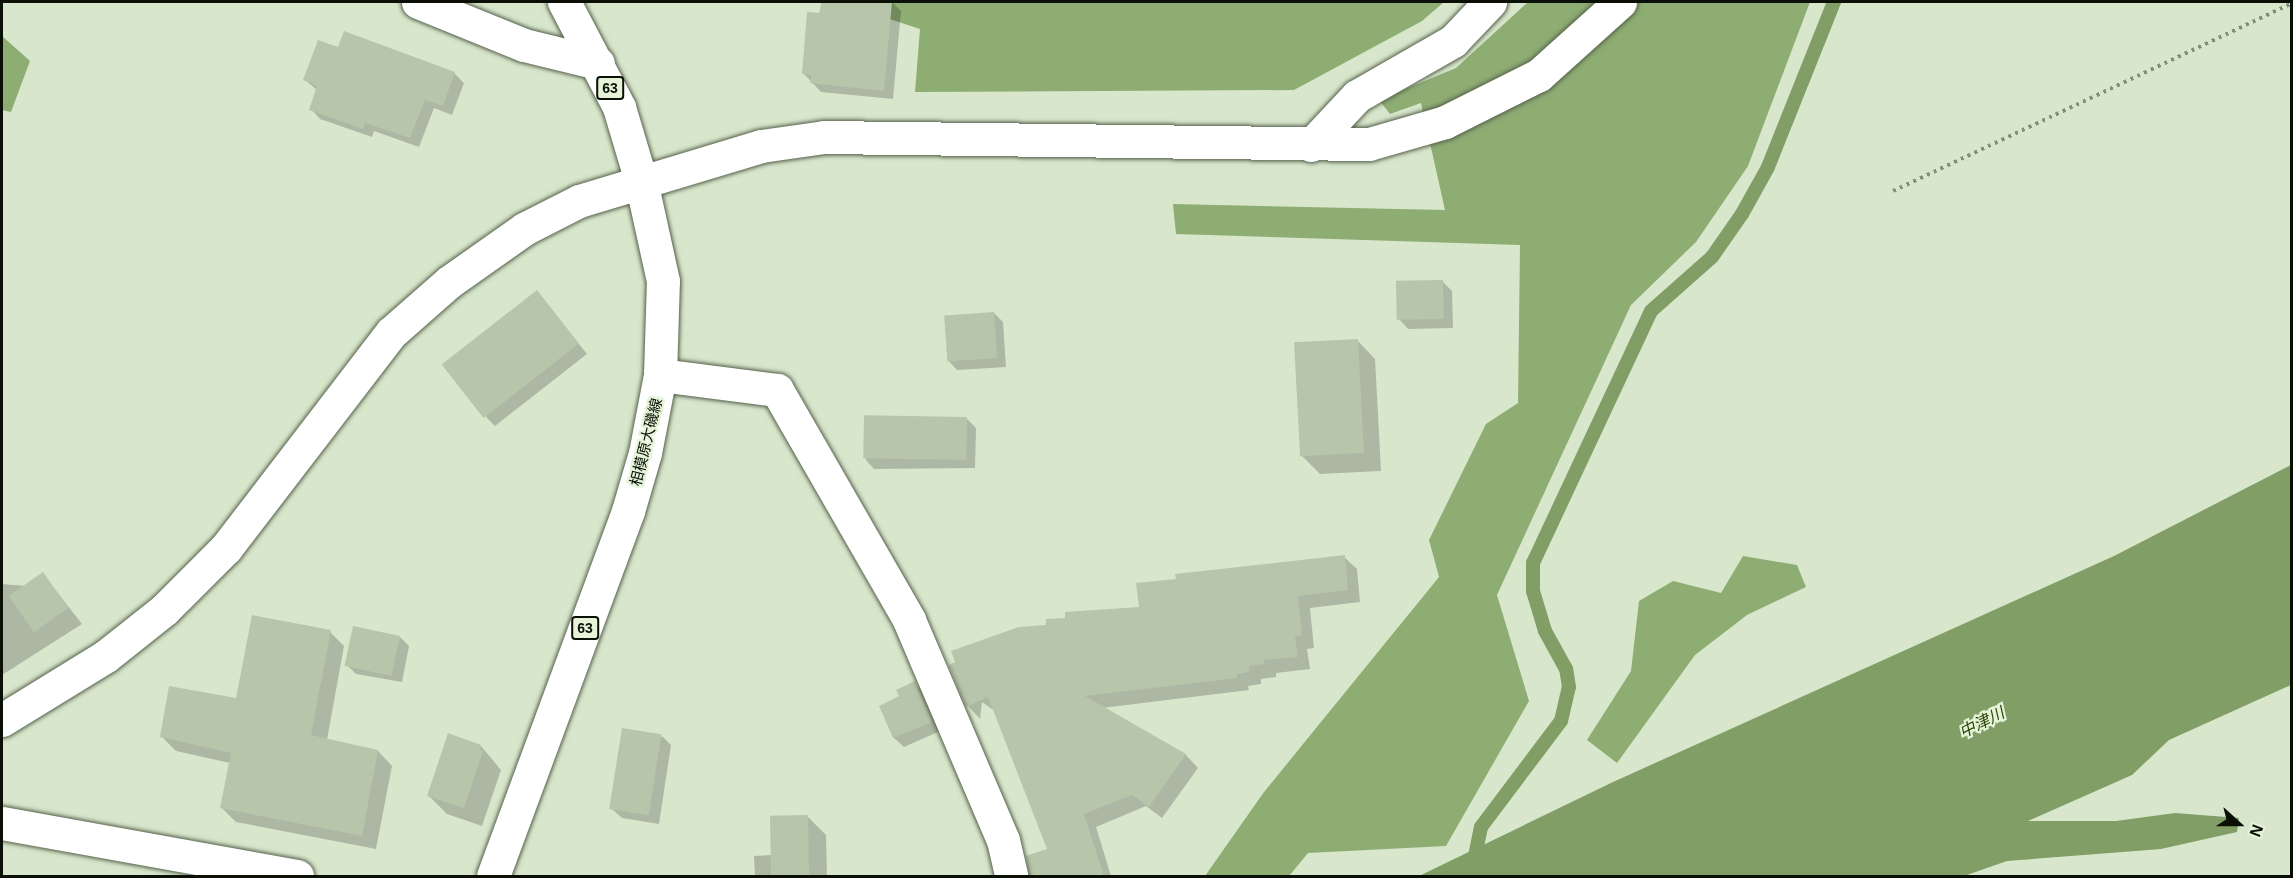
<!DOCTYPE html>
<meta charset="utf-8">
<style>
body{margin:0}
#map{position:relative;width:2293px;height:878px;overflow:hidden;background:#d8e7cc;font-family:Arial,"Noto Sans JP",sans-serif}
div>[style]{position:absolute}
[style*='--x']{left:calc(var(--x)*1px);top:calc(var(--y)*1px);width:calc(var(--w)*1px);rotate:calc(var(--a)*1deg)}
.forest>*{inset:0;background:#8ead73}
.water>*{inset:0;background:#809e65}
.shadow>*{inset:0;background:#0003}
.stream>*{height:14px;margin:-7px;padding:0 7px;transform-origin:7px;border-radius:7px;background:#809e65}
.building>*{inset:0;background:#b7c5ab;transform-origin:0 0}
.path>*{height:4px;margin-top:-2px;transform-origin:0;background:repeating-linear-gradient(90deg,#848f7b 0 3px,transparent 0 7.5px)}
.roads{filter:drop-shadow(0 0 2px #55614b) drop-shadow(0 0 2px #55614b)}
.minor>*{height:33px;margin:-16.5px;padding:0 16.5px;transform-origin:16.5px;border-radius:16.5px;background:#fff}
.tertiary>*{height:33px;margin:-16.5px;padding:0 16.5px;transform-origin:16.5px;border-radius:16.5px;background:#fff}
.primary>*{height:33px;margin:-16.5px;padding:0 16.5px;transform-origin:16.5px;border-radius:16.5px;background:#fff}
span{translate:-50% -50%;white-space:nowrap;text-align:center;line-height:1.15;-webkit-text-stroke:4.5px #e5f4d9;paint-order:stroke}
.shield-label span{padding:2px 4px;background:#e5f4d9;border:2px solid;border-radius:4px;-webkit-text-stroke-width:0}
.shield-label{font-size:14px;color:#0b1007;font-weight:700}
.street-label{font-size:15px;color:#0b1007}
.water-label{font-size:16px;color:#294403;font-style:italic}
.frame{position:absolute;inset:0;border:3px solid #0b1007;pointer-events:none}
.north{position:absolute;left:2209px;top:794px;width:60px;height:60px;-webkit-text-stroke:4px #e5f4d9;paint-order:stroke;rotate:111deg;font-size:16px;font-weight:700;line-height:24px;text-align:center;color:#0b1007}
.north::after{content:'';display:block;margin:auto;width:21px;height:27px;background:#0b1007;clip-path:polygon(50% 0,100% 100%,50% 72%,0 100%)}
</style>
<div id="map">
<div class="forest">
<i style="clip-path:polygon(838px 2px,1444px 2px,1422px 21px,1294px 90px,915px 92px,920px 29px)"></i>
<i style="clip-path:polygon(1528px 2px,1810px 2px,1748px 166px,1696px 242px,1631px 305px,1497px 595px,1529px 701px,1446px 846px,1308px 853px,1289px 876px,1205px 876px,1264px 792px,1439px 577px,1429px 540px,1486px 424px,1518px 403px,1520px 245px,1176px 234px,1173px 204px,1445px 210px,1421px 103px,1390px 114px,1379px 100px,1456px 68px)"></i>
<i style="clip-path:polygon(2px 36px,30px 61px,11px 112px,2px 110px)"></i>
<i style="clip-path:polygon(1743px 556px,1797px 565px,1806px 587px,1747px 615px,1695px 655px,1617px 763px,1587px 740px,1631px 671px,1639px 601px,1673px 581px,1721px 593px)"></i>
</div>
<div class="water">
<i style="clip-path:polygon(2291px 465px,2291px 685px,2169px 740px,2132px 775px,2028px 821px,2116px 821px,2175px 813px,2239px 818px,2237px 832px,2161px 849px,2007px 861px,1964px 876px,1419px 876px,1613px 782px,2114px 556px)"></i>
</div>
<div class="shadow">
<i style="clip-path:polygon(822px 2px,892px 2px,901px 11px,893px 99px,821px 92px,804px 74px)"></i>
<i style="clip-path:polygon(339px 49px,454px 73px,464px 83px,452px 115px,434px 108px,419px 147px,374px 131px,372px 137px,320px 119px,311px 109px,317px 90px,305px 80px)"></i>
<i style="clip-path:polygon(1442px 281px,1452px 291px,1453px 328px,1408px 329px,1399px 319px)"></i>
<i style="clip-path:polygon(537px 292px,587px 354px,495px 426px,486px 417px)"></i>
<i style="clip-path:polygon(994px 313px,1003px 322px,1006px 367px,957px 370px,948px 360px)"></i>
<i style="clip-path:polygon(1357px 340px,1375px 359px,1381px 471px,1320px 474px,1302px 456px)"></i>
<i style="clip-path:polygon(967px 419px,976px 428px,975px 468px,874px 469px,865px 459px)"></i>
<i style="clip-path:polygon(1344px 557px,1357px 569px,1360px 602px,1310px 608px,1314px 648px,1307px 649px,1310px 669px,1276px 673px,1276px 677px,1261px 679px,1261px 684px,1248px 686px,1249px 690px,1102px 708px,1186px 755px,1198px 768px,1162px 818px,1146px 806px,1096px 827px,1111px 876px,1037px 876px,1030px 856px,1049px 850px,996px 712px,982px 702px,980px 719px,968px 706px,1048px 627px,1141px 609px)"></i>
<i style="clip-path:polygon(43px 574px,82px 624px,2px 675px,2px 584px,26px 586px)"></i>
<i style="clip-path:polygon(330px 632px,344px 646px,327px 740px,378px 751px,392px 766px,376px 849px,236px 822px,222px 808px,230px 763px,176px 751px,161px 736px,237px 700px)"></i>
<i style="clip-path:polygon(400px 637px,409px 646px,402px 682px,356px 674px,347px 665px)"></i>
<i style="clip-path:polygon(914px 683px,924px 692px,940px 731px,904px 747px,894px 738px,881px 706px,901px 697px)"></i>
<i style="clip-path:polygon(662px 736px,671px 745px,659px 824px,622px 818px,612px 809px)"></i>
<i style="clip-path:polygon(481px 746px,501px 770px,482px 826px,447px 814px,429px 796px)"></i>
<i style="clip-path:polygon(807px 816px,826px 835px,827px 876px,755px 876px,754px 856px,772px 855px)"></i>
</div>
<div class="stream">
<i style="--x:1471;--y:876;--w:50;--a:-78.5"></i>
<i style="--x:1481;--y:827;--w:133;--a:-53"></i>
<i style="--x:1561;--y:721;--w:35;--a:-77"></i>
<i style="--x:1569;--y:687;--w:18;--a:-99"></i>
<i style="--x:1566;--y:669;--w:43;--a:-118.9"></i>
<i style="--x:1545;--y:631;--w:42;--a:-106.7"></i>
<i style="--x:1533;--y:591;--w:28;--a:-90"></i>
<i style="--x:1533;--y:563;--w:278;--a:-64.9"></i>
<i style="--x:1651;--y:311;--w:81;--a:-41.5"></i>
<i style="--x:1712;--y:257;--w:52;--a:-55.1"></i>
<i style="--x:1742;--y:214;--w:54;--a:-61"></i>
<i style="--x:1768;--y:167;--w:178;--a:-68.2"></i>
</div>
<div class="building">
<i style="clip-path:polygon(821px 2px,892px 2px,884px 91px,810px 83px,811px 75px,802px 74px,807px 12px,820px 13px)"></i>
<i style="clip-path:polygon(344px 31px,455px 72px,443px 106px,425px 100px,410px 138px,365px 123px,363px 129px,309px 110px,317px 86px,303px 80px,318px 40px,338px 47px)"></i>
<i style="left:1443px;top:280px;width:39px;height:47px;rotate:89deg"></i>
<i style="left:537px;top:290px;width:68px;height:121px;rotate:52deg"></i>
<i style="left:994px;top:312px;width:46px;height:50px;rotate:86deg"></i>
<i style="left:1358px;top:339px;width:114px;height:64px;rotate:87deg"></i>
<i style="left:967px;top:417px;width:43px;height:103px;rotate:91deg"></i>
<i style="clip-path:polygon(1345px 555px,1348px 590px,1298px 596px,1302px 636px,1295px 636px,1298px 657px,1264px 660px,1264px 664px,1249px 666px,1249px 672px,1237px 674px,1237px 678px,1085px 696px,1186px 754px,1149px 807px,1132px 795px,1084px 814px,1104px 876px,1029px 876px,1026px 856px,1047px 849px,988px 697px,966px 707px,949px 665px,955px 662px,951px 651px,1019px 627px,1046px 625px,1046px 619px,1065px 618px,1065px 612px,1139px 607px,1136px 583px,1176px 579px,1175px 574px)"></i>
<i style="left:43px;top:572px;width:44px;height:42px;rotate:55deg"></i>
<i style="clip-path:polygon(252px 615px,331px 630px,311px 735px,378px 750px,362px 836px,220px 808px,231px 753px,160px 737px,169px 686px,236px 698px)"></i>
<i style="left:353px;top:626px;width:48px;height:41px;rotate:12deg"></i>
<i style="clip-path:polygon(915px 681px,932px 722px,893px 738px,879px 706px,899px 696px,896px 690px)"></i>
<i style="left:622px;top:728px;width:40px;height:82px;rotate:9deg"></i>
<i style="clip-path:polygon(448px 733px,481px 745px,480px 749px,483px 751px,464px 808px,427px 796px)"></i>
<i style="left:808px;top:815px;width:61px;height:38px;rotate:89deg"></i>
</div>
<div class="path">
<i style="--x:1893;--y:191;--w:441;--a:-25.2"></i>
</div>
<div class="roads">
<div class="minor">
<i style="--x:418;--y:2;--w:114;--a:22.1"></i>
<i style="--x:524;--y:45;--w:76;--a:13.7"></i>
<i style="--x:1311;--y:145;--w:67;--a:-46.8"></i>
<i style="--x:1357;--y:96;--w:111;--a:-29.8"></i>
<i style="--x:1453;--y:41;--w:54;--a:-46.5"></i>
<i style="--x:660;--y:375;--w:118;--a:7.3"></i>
<i style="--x:777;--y:390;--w:265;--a:60.1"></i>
<i style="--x:909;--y:620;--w:239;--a:66.9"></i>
<i style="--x:1003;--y:840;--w:37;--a:77"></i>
<i style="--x:2;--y:823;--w:300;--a:10.2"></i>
</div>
<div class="tertiary">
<i style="--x:2;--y:720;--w:122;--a:-31.6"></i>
<i style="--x:106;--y:656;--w:75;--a:-38.5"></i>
<i style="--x:165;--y:609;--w:86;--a:-45"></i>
<i style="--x:226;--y:548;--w:271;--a:-52.5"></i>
<i style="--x:391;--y:333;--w:77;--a:-41.3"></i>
<i style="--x:449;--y:282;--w:92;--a:-35.2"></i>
<i style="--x:524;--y:229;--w:62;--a:-27"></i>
<i style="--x:579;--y:201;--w:190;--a:-16.8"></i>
<i style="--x:761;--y:146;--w:64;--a:-8.1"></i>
<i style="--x:824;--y:137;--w:545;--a:0.74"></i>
<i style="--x:1369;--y:144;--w:79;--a:-16.1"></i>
<i style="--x:1445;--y:122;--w:105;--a:-26.6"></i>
<i style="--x:1539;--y:75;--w:109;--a:-42"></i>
</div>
<div class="primary">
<i style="--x:493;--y:876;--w:389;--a:-69.7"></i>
<i style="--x:628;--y:511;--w:60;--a:-73.7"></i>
<i style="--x:645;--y:453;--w:79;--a:-79.1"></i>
<i style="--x:660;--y:375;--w:94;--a:-88.2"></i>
<i style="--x:663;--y:281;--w:102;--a:-102.4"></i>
<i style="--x:641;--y:181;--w:77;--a:-106.6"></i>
<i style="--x:619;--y:107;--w:119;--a:-117.6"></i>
</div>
</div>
<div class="shield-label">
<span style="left:610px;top:88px">63</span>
<span style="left:585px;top:628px">63</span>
</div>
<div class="street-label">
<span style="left:646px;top:442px;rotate:-76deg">相模原大磯線</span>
</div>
<div class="water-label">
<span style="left:1982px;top:723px;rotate:-27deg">中津川</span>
</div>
<div class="frame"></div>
<div class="north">N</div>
</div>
